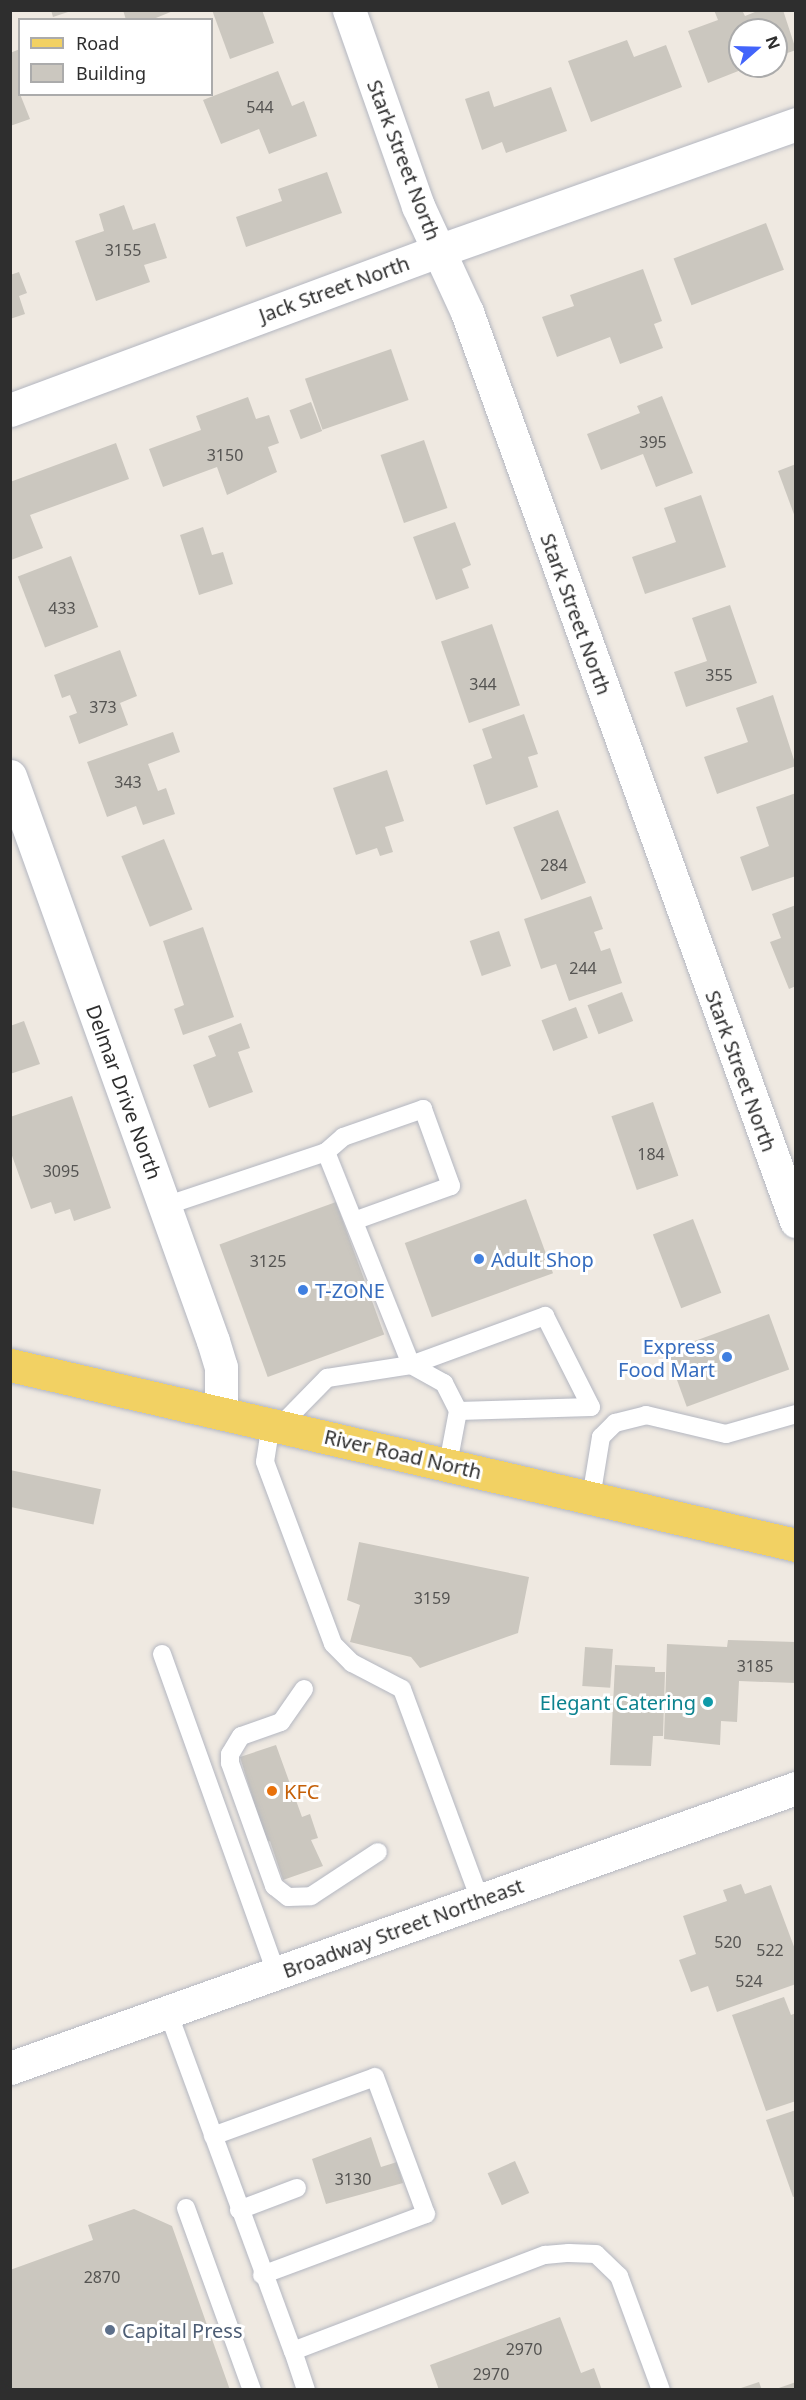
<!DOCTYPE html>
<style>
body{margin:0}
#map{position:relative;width:806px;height:2400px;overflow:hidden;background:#efe9e1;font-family:"Noto Sans",sans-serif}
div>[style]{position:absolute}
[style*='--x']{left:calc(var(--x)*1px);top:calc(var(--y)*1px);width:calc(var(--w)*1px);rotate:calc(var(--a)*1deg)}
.building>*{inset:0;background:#cbc7bf;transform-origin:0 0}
.roads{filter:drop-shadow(0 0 2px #b4b7c1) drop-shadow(0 0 2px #b4b7c1)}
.lane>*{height:18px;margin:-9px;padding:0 9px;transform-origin:9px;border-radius:9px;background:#fff}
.street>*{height:33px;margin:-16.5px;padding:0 16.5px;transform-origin:16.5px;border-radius:16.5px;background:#fff}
.secondary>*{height:33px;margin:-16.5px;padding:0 16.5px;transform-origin:16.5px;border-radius:16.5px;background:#fff}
.primary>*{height:33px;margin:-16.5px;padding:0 16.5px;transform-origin:16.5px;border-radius:16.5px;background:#f2d163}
.dots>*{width:16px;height:16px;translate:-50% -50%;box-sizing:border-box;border:3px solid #fff;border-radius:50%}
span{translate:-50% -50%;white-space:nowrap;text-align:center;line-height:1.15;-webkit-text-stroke:6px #fff;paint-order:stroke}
.number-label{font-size:16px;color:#555452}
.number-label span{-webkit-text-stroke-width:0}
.street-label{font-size:20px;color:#2e2e2e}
.shop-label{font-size:20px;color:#366cbe}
.left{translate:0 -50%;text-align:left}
.right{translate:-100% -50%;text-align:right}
.culture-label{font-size:20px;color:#0d838f}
.food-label{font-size:20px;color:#c56008}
.service-label{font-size:20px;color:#4e5e75}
.frame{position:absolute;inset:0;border:12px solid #2e2e2e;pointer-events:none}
.legend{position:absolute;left:18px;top:18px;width:195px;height:78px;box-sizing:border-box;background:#fff;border:2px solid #ababab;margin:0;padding:8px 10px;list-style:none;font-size:18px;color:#2e2e2e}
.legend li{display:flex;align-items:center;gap:12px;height:30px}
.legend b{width:30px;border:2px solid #ababab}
.north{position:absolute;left:728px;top:18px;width:60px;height:60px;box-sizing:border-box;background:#fff;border:2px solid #ababab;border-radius:50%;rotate:70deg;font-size:16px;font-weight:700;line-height:24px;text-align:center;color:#2e2e2e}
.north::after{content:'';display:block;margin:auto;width:21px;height:27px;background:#4264fb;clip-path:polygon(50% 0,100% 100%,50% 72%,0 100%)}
</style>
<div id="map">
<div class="building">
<i style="clip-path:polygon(51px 10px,71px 10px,71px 11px,53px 17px)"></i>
<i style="clip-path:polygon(123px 10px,173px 10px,173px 11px,151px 20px,126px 20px)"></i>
<i style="clip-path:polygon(212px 10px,262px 10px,274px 43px,230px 59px)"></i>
<i style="clip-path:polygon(714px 10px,742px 10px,745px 16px,760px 10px,783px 10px,796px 50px,776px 57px,776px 30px,740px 30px,740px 66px,751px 66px,708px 83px,688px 31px,718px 20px)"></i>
<i style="clip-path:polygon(627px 40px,634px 57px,666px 45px,682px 87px,591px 122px,568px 61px)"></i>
<i style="clip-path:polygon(20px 49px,20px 94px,30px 119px,10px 126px,10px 53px)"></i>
<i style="clip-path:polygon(278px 71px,292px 106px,304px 101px,317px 136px,269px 154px,259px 129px,221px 144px,203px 100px)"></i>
<i style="clip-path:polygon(551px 87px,567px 131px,506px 153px,502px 142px,482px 150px,465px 99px,489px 91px,494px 107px)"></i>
<i style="clip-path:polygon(327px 172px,342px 213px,246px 247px,236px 217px,282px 201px,278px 189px)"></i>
<i style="clip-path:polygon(124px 205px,133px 230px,155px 223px,167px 258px,144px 265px,150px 282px,96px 301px,75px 241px,104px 231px,99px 214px)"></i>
<i style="left:766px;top:223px;width:50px;height:99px;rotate:69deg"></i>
<i style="clip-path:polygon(643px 269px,662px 321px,654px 324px,663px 348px,620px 364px,610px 337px,557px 357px,542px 317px,574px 306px,570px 295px)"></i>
<i style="clip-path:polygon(19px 272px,27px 293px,19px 296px,25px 314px,10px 319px,10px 275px)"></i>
<i style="left:391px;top:349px;width:54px;height:91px;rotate:71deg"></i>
<i style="clip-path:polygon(662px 396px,693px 473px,656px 487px,643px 454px,601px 470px,587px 434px,640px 413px,637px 406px)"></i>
<i style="clip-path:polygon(248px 397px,256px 419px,269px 415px,279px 443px,268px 447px,277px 472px,227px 495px,217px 467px,163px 487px,149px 449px,201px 430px,196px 416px)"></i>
<i style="left:311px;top:402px;width:31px;height:23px;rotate:69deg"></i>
<i style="left:424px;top:440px;width:72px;height:46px;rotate:71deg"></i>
<i style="clip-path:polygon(116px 443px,129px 479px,30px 515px,43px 548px,11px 560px,10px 482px)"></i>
<i style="clip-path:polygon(796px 464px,796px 517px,795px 517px,778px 471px)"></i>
<i style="clip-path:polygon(701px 495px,726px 567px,645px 594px,632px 557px,676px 542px,664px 508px)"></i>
<i style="clip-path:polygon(455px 522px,471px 565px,462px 569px,469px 588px,436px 600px,413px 537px)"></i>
<i style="clip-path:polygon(203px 527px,212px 555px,223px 552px,233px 584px,199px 595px,180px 535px)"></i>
<i style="left:71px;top:556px;width:76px;height:57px;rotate:69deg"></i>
<i style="clip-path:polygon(730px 605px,757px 683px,686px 707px,674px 672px,707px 661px,692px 618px)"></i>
<i style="left:492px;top:624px;width:86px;height:54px;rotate:71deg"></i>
<i style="clip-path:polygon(120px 650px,137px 696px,120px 703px,128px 725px,79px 744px,69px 716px,77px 713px,70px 695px,62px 698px,54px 675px)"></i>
<i style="clip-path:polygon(773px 695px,796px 766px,717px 794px,704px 757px,748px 742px,736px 708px)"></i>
<i style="clip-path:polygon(524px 714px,538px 754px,528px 757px,538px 787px,486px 805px,473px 765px,492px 758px,482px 729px)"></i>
<i style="clip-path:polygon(173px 732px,180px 752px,148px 764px,158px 791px,166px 788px,175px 814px,143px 825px,136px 806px,107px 817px,87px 762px)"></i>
<i style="clip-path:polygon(387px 770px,404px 821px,385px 827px,393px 852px,380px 856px,377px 848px,356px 855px,333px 788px)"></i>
<i style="clip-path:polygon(796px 793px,796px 876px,752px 891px,740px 857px,769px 846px,756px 807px)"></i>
<i style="left:558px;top:810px;width:78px;height:48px;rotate:69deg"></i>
<i style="left:164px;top:839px;width:76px;height:46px;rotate:68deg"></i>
<i style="clip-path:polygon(591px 896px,603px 929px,594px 932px,601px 951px,610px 948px,622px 983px,569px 1001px,556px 964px,541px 969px,524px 919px)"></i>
<i style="clip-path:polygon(796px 905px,796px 986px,789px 989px,770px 942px,781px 938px,772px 914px)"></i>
<i style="clip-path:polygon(203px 927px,234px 1017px,183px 1035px,174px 1009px,184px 1005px,163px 941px)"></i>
<i style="left:499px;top:931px;width:37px;height:31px;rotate:71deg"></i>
<i style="left:622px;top:992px;width:31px;height:37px;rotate:69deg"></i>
<i style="left:576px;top:1007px;width:33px;height:37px;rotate:69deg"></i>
<i style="clip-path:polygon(24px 1021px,40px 1064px,10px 1074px,10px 1026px)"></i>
<i style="clip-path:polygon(241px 1023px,250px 1048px,238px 1052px,253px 1092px,209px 1108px,193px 1065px,216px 1056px,208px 1036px)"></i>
<i style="clip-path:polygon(72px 1096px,111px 1208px,74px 1221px,70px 1209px,55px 1214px,51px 1202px,31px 1209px,10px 1150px,10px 1117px)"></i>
<i style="left:653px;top:1102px;width:78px;height:44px;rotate:71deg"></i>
<i style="left:526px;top:1199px;width:79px;height:129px;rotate:70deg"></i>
<i style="left:336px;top:1202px;width:141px;height:124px;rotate:70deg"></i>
<i style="left:693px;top:1219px;width:79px;height:43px;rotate:69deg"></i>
<i style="left:769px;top:1314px;width:59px;height:109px;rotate:70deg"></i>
<i style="left:10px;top:1470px;width:93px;height:36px;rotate:12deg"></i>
<i style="clip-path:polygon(359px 1542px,529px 1577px,518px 1633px,420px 1668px,411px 1657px,350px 1642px,360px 1605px,347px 1600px)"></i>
<i style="clip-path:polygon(728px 1640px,796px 1642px,796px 1683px,739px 1681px,737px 1722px,721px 1721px,720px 1745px,664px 1739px,667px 1644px,727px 1647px)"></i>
<i style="left:585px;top:1647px;width:28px;height:39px;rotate:4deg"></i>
<i style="clip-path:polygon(615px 1665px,655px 1667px,655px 1672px,665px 1672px,663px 1736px,653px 1736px,651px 1766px,610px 1765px)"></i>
<i style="clip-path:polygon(276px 1745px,302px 1817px,310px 1814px,318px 1838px,311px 1840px,323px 1866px,283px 1880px,270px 1841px,266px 1842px,240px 1757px)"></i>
<i style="clip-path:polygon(741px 1884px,745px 1894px,771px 1885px,796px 1952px,796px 1984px,717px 2012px,708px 1986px,691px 1992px,679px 1960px,696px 1954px,683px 1916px,727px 1901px,723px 1890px)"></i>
<i style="clip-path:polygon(784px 1997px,791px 2015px,796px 2013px,796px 2101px,766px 2111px,732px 2015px)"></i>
<i style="clip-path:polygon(796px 2110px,796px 2196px,793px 2197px,766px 2120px)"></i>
<i style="clip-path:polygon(371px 2137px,381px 2167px,397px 2162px,403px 2183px,326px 2204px,312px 2159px)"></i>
<i style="left:515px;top:2161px;width:35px;height:30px;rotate:66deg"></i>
<i style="clip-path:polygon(134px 2209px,172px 2226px,230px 2390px,10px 2390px,10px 2270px,93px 2240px,88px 2225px)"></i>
<i style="clip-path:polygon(560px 2317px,581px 2373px,594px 2368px,602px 2390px,439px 2390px,430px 2365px)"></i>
<i style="clip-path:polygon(759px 2382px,762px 2390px,738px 2390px,738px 2389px)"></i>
<i style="clip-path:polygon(796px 2382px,796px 2390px,776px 2390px,776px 2389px)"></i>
</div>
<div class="roads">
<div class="lane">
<i style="--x:326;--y:1152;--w:23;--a:-41"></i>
<i style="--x:343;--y:1137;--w:85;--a:-19.3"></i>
<i style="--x:423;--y:1109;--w:82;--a:70"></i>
<i style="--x:451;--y:1186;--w:103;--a:160.2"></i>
<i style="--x:165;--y:1206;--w:170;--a:-18.5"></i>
<i style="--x:326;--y:1152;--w:229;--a:68.2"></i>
<i style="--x:411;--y:1365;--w:143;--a:-20.1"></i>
<i style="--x:545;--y:1316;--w:102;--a:63.2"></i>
<i style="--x:591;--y:1407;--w:133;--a:178.3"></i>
<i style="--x:271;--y:1424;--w:38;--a:99"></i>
<i style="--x:265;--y:1462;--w:194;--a:69.5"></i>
<i style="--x:333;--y:1644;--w:27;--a:45"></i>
<i style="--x:352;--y:1663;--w:56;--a:27.5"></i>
<i style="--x:402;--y:1689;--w:225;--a:69.7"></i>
<i style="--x:281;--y:1425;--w:66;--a:-45.6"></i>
<i style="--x:327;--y:1378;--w:85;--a:-8.8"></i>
<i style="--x:411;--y:1365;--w:38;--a:29"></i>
<i style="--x:444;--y:1383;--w:31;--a:63"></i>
<i style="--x:458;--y:1411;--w:54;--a:100.7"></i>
<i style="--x:591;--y:1498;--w:62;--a:-80.7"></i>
<i style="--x:601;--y:1437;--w:20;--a:-45"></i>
<i style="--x:615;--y:1423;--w:32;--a:-14"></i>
<i style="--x:646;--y:1415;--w:82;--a:13.4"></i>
<i style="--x:726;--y:1434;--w:73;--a:-15.9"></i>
<i style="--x:162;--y:1654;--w:339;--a:70.3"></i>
<i style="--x:304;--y:1689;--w:40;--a:124.9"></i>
<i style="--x:281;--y:1722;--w:42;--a:160.7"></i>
<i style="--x:241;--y:1736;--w:21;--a:121"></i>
<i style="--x:230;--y:1754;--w:9;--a:90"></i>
<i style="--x:230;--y:1763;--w:131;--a:70.3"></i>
<i style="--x:274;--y:1886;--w:18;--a:38"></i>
<i style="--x:288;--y:1897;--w:23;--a:-2"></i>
<i style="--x:311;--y:1896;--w:80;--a:-33.3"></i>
<i style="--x:168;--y:2012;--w:361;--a:69.8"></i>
<i style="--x:213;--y:2136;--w:172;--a:-20"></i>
<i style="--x:375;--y:2077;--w:146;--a:69.6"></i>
<i style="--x:426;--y:2214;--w:175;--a:159.6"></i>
<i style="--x:186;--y:2208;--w:194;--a:70.1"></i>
<i style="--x:239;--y:2210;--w:62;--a:-20.8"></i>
<i style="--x:306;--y:2390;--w:41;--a:-108.4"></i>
<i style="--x:293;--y:2351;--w:270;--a:-20.9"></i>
<i style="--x:545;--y:2255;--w:24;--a:-5"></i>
<i style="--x:569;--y:2253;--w:27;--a:2"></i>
<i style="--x:596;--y:2254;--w:32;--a:44"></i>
<i style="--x:619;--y:2276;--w:121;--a:69.8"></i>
</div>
<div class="street">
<i style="--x:349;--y:10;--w:208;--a:70.6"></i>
<i style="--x:418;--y:206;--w:117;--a:65.2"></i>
<i style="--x:467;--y:312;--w:967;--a:70.1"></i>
<i style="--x:10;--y:410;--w:457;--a:-20.4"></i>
<i style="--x:438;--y:251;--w:380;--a:-19.5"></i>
<i style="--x:10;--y:776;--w:600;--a:70.24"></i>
<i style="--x:213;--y:1341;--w:27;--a:73"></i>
<i style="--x:221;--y:1367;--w:45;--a:90"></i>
</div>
<div class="secondary">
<i style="--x:10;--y:2068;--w:834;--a:-19.61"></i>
</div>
<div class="primary">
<i style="--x:10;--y:1365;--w:806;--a:12.9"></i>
</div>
</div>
<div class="dots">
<i style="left:479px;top:1259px;background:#3f7fe0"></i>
<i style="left:303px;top:1290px;background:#3f7fe0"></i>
<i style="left:727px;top:1357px;background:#3f7fe0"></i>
<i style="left:708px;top:1702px;background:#0f9aa8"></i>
<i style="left:272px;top:1791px;background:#e8710a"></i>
<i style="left:110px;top:2330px;background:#5c6f8a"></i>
</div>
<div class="number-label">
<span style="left:260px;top:107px">544</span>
<span style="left:123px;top:250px">3155</span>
<span style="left:653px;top:442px">395</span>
<span style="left:225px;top:455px">3150</span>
<span style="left:62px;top:608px">433</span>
<span style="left:719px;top:675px">355</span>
<span style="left:483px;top:684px">344</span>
<span style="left:103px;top:707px">373</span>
<span style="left:128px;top:782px">343</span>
<span style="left:554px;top:865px">284</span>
<span style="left:583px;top:968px">244</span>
<span style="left:651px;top:1154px">184</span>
<span style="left:61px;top:1171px">3095</span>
<span style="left:268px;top:1261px">3125</span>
<span style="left:432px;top:1598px">3159</span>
<span style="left:755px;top:1666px">3185</span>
<span style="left:728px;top:1942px">520</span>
<span style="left:770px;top:1950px">522</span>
<span style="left:749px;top:1981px">524</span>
<span style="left:353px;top:2179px">3130</span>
<span style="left:102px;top:2277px">2870</span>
<span style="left:524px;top:2349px">2970</span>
<span style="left:491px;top:2374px">2970</span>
</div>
<div class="street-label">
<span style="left:404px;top:160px;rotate:69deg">Stark Street North</span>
<span style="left:334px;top:289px;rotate:-20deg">Jack Street North</span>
<span style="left:576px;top:614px;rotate:70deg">Stark Street North</span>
<span style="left:741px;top:1071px;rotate:70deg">Stark Street North</span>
<span style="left:124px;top:1092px;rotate:70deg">Delmar Drive North</span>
<span style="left:403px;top:1454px;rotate:13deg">River Road North</span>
<span style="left:403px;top:1928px;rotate:-20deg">Broadway Street Northeast</span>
</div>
<div class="shop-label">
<span class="left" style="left:491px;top:1259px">Adult Shop</span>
<span class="left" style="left:315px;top:1290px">T-ZONE</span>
<span class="right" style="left:715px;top:1358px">Express<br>Food Mart</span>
</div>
<div class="culture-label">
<span class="right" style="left:696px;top:1702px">Elegant Catering</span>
</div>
<div class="food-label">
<span class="left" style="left:284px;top:1791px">KFC</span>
</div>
<div class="service-label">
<span class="left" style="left:122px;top:2330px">Capital Press</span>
</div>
<div class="frame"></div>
<ul class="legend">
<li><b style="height:8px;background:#f2d163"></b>Road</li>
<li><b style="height:16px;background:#cbc7bf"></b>Building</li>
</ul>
<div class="north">N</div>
</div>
